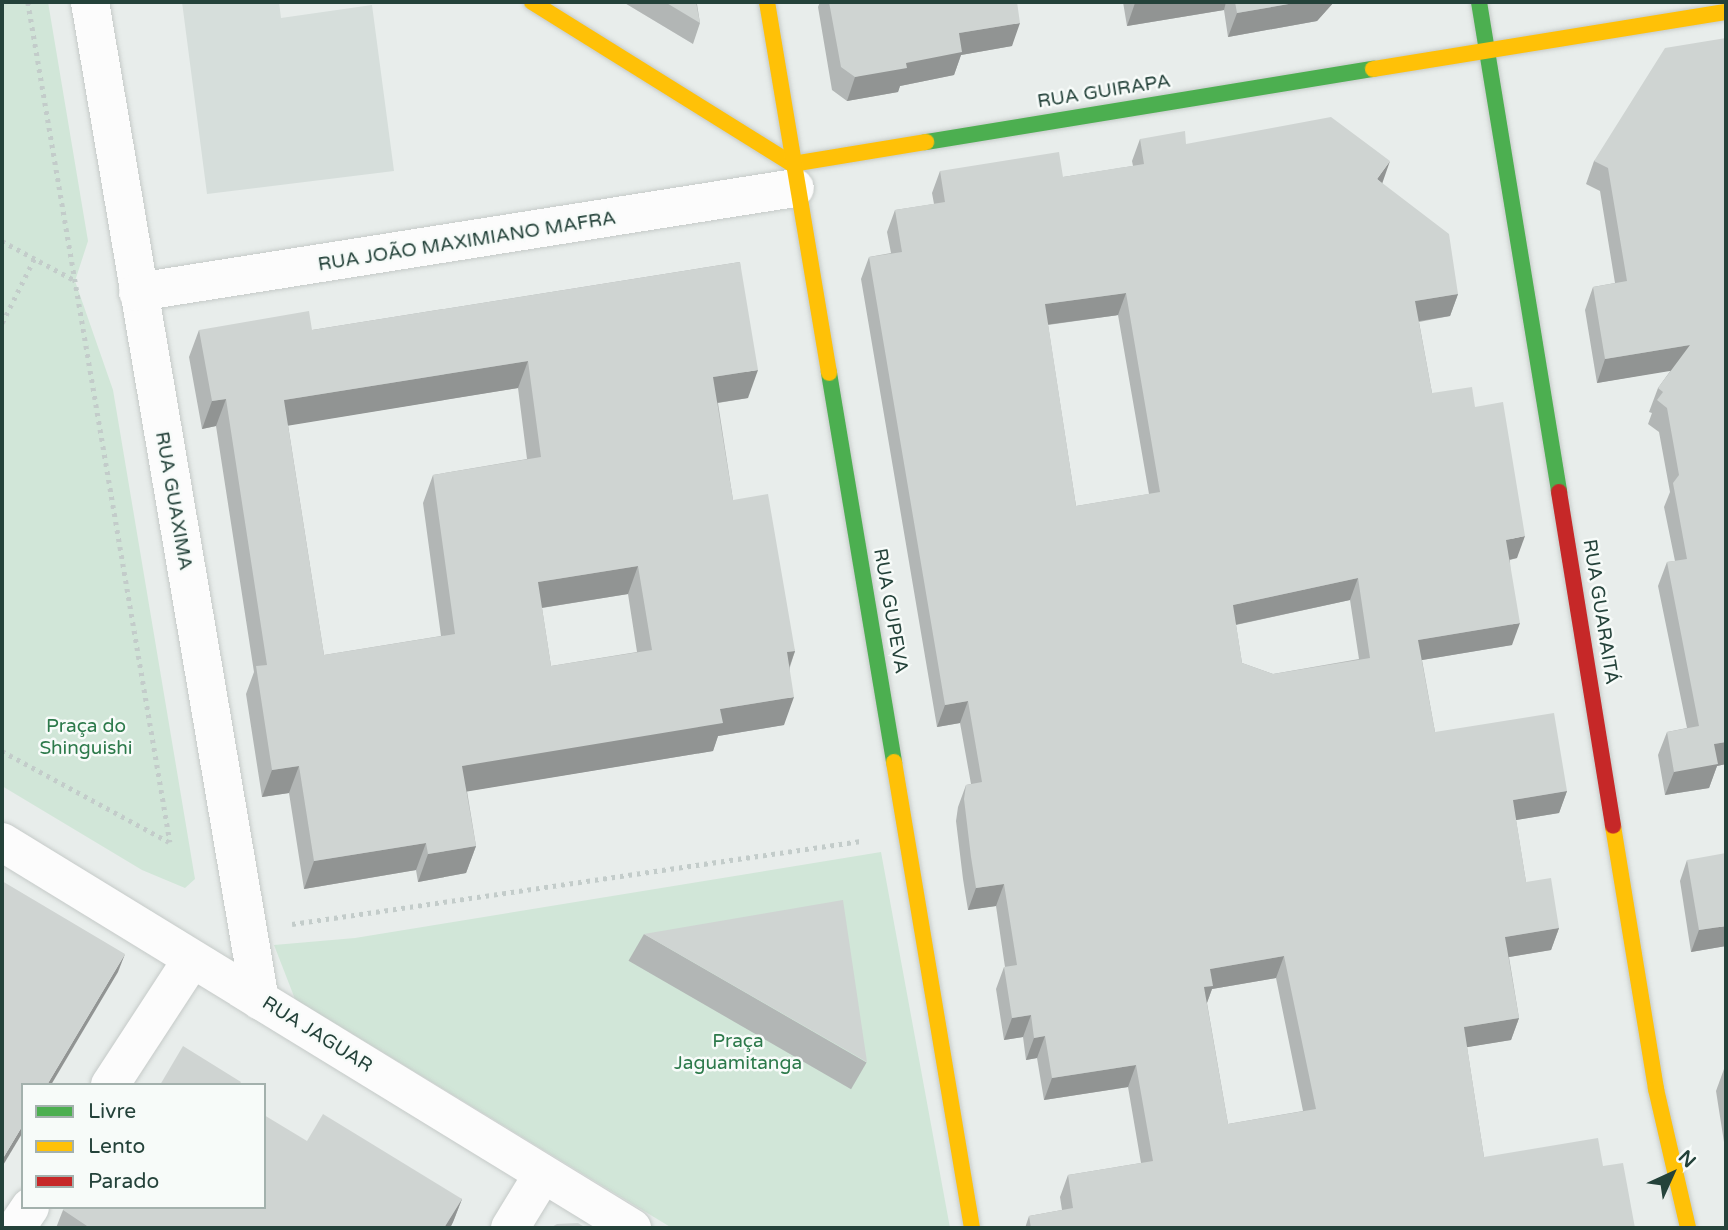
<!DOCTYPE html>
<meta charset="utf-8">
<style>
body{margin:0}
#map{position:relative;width:1728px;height:1230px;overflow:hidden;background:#e8edeb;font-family:"Varela Round",sans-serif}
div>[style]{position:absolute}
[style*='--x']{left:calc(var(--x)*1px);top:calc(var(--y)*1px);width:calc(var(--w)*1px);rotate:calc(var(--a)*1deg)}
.built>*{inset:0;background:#d6dedb}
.green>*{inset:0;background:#d1e6d8}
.path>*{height:4.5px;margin-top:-2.25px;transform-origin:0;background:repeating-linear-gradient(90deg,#c3ccca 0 3.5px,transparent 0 8.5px)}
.roads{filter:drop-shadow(0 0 2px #c5cac8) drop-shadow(0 0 2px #c5cac8)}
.street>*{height:38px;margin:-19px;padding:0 19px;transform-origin:19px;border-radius:19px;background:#fcfcfc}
.fast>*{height:16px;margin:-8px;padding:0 8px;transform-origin:8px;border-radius:8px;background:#4caf50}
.slow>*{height:16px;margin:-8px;padding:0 8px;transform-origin:8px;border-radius:8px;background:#ffc107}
.jam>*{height:16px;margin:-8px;padding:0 8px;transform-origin:8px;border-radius:8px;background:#c62828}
.wall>*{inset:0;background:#b2b6b5;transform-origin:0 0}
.shaded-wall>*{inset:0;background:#919493}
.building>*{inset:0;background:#cfd4d2}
span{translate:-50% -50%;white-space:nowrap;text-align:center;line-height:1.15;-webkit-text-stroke:5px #f7fbf9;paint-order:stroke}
.street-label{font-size:19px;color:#24423a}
.park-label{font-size:19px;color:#2d7a4b}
.frame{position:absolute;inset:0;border:4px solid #24423a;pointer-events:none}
.legend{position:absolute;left:21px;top:1083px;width:245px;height:126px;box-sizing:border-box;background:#f7fbf9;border:2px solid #a3b1ad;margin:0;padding:9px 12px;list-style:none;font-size:21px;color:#24423a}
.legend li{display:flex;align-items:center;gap:14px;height:35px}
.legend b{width:35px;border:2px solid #a3b1ad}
.north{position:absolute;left:1637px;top:1139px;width:70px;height:70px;-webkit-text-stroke:5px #f7fbf9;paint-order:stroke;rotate:45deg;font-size:19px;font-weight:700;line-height:28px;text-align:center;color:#24423a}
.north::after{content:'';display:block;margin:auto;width:24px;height:32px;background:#24423a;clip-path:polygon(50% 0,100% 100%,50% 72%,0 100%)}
</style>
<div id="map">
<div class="built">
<i style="clip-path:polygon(182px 2px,279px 2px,281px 18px,372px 5px,394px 171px,207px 194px)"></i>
</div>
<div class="green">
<i style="clip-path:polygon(2px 2px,48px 2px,88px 241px,75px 281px,113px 390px,195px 879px,185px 888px,142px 870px,2px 786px)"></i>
<i style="clip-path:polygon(881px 852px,950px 1228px,672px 1228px,295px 999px,274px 945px,355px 938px)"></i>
</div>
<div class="path">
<i style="--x:28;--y:2;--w:852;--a:80.4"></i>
<i style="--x:2;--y:241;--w:82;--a:28.4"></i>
<i style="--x:2;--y:323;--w:72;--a:-63.4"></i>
<i style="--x:2;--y:751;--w:190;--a:28.6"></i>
<i style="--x:292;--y:924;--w:575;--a:-8.3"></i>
</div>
<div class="roads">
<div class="street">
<i style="--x:90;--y:2;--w:1013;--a:80.34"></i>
<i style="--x:138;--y:292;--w:665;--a:-9"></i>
<i style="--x:2;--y:842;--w:739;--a:31.5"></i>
<i style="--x:110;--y:1085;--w:150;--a:-56.9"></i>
<i style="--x:16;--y:1228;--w:25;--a:-56"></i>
<i style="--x:510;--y:1228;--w:63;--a:-58.6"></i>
</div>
<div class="fast">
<i style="--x:1479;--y:2;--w:496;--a:80.7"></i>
<i style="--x:926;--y:142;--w:453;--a:-9.3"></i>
<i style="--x:829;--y:373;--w:394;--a:80.5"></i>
</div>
<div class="slow">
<i style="--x:532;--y:2;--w:306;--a:31.9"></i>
<i style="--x:792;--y:164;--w:136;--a:-9.3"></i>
<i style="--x:767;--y:2;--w:376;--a:80.5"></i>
<i style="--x:1373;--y:69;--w:358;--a:-9.2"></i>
<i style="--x:894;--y:762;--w:472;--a:80.5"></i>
<i style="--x:1613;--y:826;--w:266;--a:80.7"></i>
<i style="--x:1656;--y:1089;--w:143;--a:77"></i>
</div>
<div class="jam">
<i style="--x:1559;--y:492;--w:338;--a:80.8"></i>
</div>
</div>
<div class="wall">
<i style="clip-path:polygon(623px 2px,708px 2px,697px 4px,700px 23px,693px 44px)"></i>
<i style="clip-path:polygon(820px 2px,1017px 2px,1012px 46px,961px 55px,954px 75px,900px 86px,898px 92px,847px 101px,832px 90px,818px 7px)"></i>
<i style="clip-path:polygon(1123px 2px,1334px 2px,1317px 21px,1228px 37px,1224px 10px,1127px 26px)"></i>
<i style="clip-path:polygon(1726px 38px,1726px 764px,1717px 766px,1709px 788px,1665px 795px,1658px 755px,1667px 732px,1687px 728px,1658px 586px,1667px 562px,1675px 561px,1664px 507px,1670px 492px,1659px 432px,1648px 424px,1652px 413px,1649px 412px,1658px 388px,1671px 370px,1597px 383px,1585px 310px,1593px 287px,1615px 283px,1600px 191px,1586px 184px,1594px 161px)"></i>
<i style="clip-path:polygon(evenodd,1140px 139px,1186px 144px,1382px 183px,1458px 294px,1450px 316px,1419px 322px,1432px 393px,1475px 407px,1517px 558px,1510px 560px,1512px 645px,1422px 660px,1435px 732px,1567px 791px,1559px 813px,1516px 820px,1526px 882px,1559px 928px,1551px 950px,1509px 957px,1519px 1018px,1511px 1040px,1467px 1047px,1484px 1157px,1603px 1166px,1635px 1228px,1025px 1228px,1029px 1216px,1062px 1210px,1060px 1197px,1068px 1175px,1141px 1163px,1128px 1087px,1044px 1100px,1037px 1058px,1026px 1060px,1023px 1037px,1004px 1040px,996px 989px,1004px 967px,1005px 967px,996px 906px,968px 910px,963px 879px,956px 821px,958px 807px,966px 785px,971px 784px,960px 723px,937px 727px,861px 279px,869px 257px,891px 253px,887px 232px,895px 210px,934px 204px,932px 193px,940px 171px,1063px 177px,1133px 166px,1132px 161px,1140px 139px,1118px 315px,1149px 494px,1076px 506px,1048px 325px,1118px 315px,1140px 139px,1350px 600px,1359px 659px,1273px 674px,1242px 663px,1236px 625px,1350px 600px,1140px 139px,1276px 978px,1303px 1111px,1228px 1124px,1207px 1003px,1212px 989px,1276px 978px)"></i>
<i style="clip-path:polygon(evenodd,740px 262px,748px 398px,718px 403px,733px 500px,795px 651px,790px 667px,784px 725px,718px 736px,713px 751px,467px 791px,476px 846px,466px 873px,418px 882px,416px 870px,304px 889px,289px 793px,262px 797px,246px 694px,254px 672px,216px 426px,202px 429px,189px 357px,199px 330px,312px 330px,740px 262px,518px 388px,527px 459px,433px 475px,423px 503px,441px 636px,324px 655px,288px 425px,518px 388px,740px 262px,628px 594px,637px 652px,551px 666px,542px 608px,628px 594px)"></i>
<i style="clip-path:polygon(1687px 860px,1726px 946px,1691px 952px,1680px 881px)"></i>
<i style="left:644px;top:934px;width:257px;height:31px;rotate:30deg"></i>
<i style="clip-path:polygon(1724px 1069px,1726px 1069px,1726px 1155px,1716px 1091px)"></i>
<i style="clip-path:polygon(307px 1141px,462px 1199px,453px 1222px,450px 1228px,56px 1228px,63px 1210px)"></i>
</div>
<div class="shaded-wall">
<i style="clip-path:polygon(1140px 2px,1226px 2px,1224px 10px,1127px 26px,1135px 3px)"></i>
<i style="clip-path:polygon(1300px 2px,1334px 2px,1317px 21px,1228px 37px,1237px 13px)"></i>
<i style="clip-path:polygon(1020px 23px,1012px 46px,961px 55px,954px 75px,900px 86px,898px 92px,847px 101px,855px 77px,906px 63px,959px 33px)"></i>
<i style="clip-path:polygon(1390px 161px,1382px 184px,1377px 179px)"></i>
<i style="clip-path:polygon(1126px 293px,1118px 315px,1037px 326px,1045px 304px)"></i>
<i style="clip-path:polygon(1458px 294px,1450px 316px,1407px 323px,1415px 301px)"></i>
<i style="clip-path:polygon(1690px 345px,1682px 369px,1597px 383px,1605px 359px)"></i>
<i style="clip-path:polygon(528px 361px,518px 388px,274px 428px,284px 400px)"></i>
<i style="clip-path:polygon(758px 370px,748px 398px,703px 405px,713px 377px)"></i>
<i style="clip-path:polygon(226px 399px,216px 426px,202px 429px,212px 401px)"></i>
<i style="clip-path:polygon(1525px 536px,1517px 558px,1498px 562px,1506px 540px)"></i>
<i style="clip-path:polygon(638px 566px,628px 594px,528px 610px,538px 582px)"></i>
<i style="clip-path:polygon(1358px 578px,1350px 600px,1225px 627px,1233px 605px)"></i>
<i style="clip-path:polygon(1520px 623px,1512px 645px,1410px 662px,1418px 640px)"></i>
<i style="clip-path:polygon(795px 651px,785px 679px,787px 652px)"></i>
<i style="clip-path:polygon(794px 697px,784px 725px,718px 736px,713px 751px,452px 794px,462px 766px,720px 709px)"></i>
<i style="clip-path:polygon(968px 701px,960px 723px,937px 727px,945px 705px)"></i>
<i style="clip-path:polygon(1726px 742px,1726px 764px,1717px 766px,1709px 788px,1665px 795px,1674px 772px,1714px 744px)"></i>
<i style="clip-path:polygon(299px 766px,289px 793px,262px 797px,272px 770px)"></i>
<i style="clip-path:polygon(1567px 791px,1559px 813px,1504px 822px,1513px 800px)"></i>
<i style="clip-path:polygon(426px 843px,416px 870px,304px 889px,314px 861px)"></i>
<i style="clip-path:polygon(476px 846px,466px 873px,418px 882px,428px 854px)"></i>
<i style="clip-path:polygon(1004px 884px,996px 906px,968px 910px,976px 888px)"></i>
<i style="clip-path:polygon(1726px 926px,1726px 946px,1691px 952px,1699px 930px)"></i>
<i style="clip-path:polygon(1559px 928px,1551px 950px,1497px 959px,1505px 937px)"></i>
<i style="clip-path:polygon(125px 954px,118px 972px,51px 1085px,47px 1085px)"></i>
<i style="clip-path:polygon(1284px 956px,1276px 978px,1212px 989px,1205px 1008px,1196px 1009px,1210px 969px)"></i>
<i style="clip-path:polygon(1031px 1015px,1023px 1037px,1004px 1040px,1012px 1018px)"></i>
<i style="clip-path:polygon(1519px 1018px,1511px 1040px,1456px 1049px,1464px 1027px)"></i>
<i style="clip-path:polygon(1045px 1036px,1037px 1058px,1026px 1060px,1034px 1038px)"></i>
<i style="clip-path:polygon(1136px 1065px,1128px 1087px,1044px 1100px,1052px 1078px)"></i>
<i style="clip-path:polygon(23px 1125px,23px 1132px,2px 1167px,2px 1160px)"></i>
<i style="clip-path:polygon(462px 1199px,453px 1222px,450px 1228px,444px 1228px)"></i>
</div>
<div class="building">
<i style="clip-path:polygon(665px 2px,696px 2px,700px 23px)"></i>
<i style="clip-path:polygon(829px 2px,1017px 2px,1020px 23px,959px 33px,962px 52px,906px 63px,907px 68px,855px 77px,841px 67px)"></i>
<i style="clip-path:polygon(1235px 2px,1300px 2px,1237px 13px)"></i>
<i style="clip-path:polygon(1726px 38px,1726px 742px,1714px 744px,1718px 764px,1674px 772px,1667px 732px,1699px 726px,1667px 562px,1687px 559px,1673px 483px,1679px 475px,1667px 408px,1657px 400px,1663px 392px,1658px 388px,1690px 345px,1605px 359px,1593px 287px,1627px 281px,1608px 168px,1594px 161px,1665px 48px)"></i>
<i style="clip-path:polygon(evenodd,1331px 117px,1390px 161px,1377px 179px,1449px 234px,1458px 294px,1415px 301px,1432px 393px,1472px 387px,1475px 407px,1503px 402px,1525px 536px,1506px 540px,1520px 623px,1418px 640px,1435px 732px,1554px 713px,1567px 791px,1513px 800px,1526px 882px,1551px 878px,1559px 928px,1505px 937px,1519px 1018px,1464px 1027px,1484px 1157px,1598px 1138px,1603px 1166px,1623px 1163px,1635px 1228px,1031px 1228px,1029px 1216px,1073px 1208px,1068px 1175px,1153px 1161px,1136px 1065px,1052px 1078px,1045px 1036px,1034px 1038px,1031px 1015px,1012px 1018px,1004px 967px,1017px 965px,1004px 884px,976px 888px,971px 857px,964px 799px,966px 785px,982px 782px,968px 701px,945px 705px,869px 257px,902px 252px,895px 210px,945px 202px,940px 171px,1059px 152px,1063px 177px,1144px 164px,1140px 139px,1185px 131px,1186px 144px,1331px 117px,1126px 293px,1160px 492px,1076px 506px,1045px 304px,1126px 293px,1331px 117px,1358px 578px,1370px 658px,1273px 674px,1242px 663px,1233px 605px,1358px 578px,1331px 117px,1284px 956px,1316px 1109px,1228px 1124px,1204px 987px,1213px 986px,1210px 969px,1284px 956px)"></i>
<i style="clip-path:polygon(evenodd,740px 262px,758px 370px,713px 377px,733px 500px,768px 494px,795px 651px,787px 652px,794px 697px,720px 709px,723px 723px,462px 766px,476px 846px,428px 854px,426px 843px,314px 861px,299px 766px,272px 770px,256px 666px,267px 665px,226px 399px,212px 401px,199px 330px,309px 311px,312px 330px,740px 262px,528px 361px,541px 457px,433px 475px,455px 634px,324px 655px,284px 400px,528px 361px,740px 262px,638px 566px,652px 650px,551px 666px,538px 582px,638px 566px)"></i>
<i style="clip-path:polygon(1726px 853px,1726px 926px,1699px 930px,1687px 860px)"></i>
<i style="clip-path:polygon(2px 881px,125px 954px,47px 1085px,23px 1085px,23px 1125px,2px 1160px)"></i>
<i style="clip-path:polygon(843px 900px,867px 1062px,644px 934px)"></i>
<i style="clip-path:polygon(183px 1046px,241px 1082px,239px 1085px,160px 1085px)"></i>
<i style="clip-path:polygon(1724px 1069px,1726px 1069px,1726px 1085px)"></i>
<i style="clip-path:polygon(323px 1114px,462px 1199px,444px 1228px,90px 1228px,63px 1210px,64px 1207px,264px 1207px,264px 1115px,307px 1141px)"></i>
<i style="clip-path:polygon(578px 1223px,586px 1228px,550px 1228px,557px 1224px)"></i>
</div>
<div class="street-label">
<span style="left:1104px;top:92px;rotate:-9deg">RUA GUIRAPA</span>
<span style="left:467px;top:242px;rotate:-9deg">RUA JOÃO MAXIMIANO MAFRA</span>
<span style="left:173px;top:501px;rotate:80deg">RUA GUAXIMA</span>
<span style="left:890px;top:611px;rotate:80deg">RUA GUPEVA</span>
<span style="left:1600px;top:612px;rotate:81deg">RUA GUARAITÁ</span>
<span style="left:317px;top:1035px;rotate:32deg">RUA JAGUAR</span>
</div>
<div class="park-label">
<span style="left:86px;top:738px">Praça do<br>Shinguishi</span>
<span style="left:738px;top:1053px">Praça<br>Jaguamitanga</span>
</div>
<div class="frame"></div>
<ul class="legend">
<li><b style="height:9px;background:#4caf50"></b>Livre</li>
<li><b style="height:9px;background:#ffc107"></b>Lento</li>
<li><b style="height:9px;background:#c62828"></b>Parado</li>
</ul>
<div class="north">N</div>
</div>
